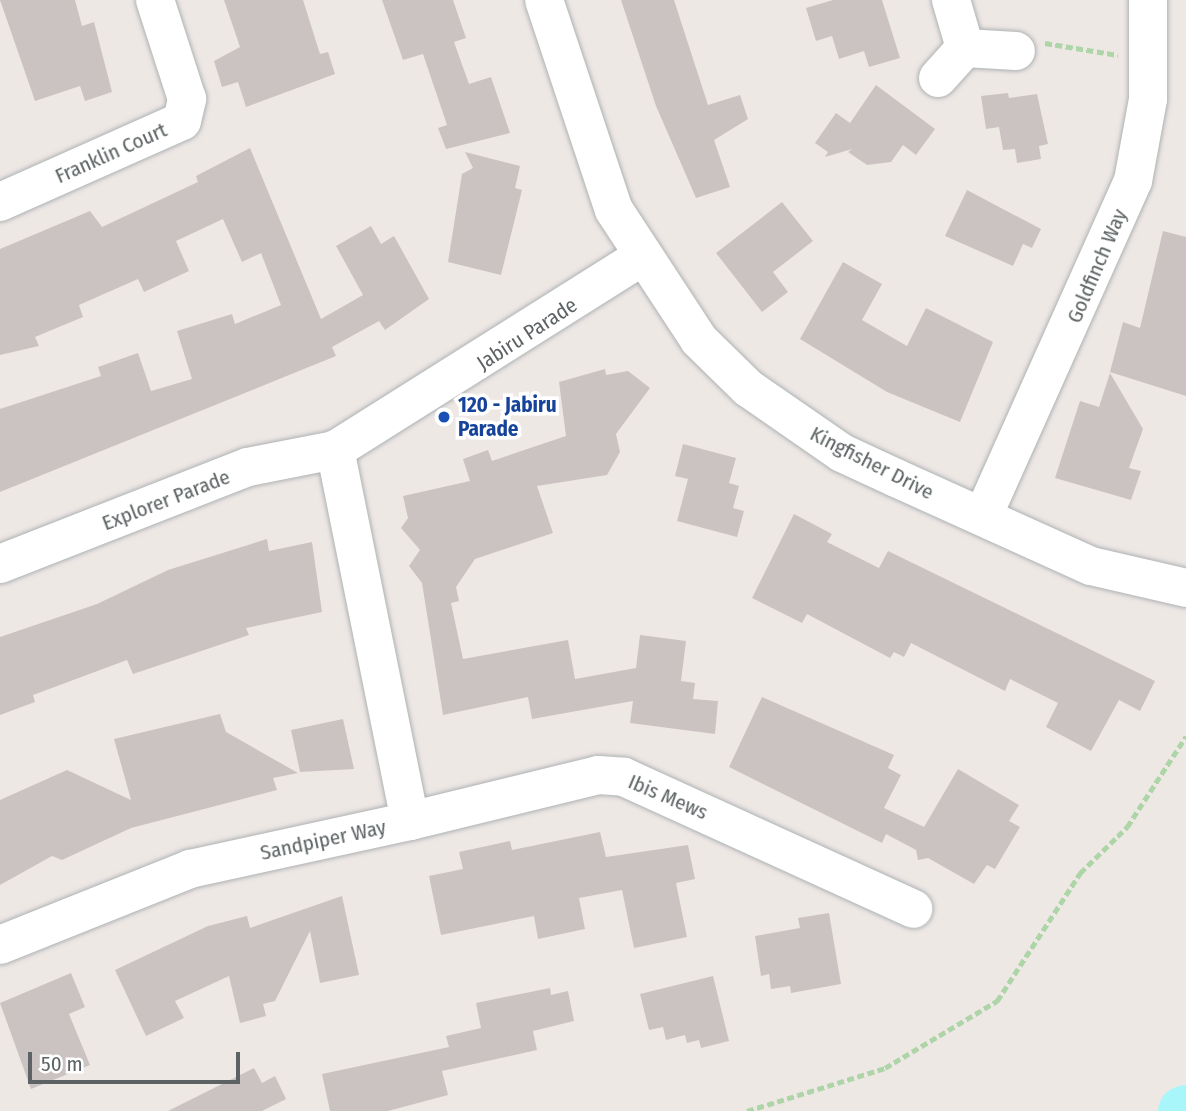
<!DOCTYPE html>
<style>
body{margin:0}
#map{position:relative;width:1186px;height:1111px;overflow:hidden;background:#eee8e5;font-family:"Fira Sans Condensed",sans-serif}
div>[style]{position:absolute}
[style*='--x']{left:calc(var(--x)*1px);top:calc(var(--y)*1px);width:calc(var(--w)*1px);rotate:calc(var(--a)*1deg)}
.river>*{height:51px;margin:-25.5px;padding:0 25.5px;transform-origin:25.5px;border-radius:25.5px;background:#a9f6fa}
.building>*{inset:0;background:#cac3c2}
.path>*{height:4.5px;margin-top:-2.25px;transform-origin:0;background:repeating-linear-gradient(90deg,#add5a7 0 7px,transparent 0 10.5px)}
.roads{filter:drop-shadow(0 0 2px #aeb2b4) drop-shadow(0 0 2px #aeb2b4)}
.minor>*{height:38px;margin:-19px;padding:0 19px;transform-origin:19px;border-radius:19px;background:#fff}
.dots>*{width:19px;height:19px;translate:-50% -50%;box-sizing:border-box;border:4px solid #fff;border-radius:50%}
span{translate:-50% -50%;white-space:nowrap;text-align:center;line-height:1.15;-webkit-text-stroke:7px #fff;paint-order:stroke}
.street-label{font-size:21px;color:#5d6364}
.transit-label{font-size:21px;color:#164399;font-weight:700}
.left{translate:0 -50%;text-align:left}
.scale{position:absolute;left:28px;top:1052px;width:212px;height:32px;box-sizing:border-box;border:4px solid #5d6364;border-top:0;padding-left:9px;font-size:21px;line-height:24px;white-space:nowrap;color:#5d6364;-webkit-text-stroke:5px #fff;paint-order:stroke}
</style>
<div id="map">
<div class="river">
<i style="--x:1183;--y:1111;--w:3;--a:-18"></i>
</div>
<div class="building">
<i style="clip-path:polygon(0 0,75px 0,82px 26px,94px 22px,112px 92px,85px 101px,80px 86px,35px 101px)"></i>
<i style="clip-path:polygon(224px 0,303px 0,320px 54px,328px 52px,335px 74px,246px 107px,238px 82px,222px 87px,214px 61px,240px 47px)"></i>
<i style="clip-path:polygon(382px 0,453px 0,466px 38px,454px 42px,469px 84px,491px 77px,510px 133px,446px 149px,438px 128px,447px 125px,423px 54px,403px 60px)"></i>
<i style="clip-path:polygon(621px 0,674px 0,708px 105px,740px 95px,748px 119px,714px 140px,730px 187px,696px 198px,656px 106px)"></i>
<i style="clip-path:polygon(833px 0,882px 0,900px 58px,869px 67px,864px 51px,839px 59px,832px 36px,816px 41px,806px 8px)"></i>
<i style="clip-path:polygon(876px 85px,935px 129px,916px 155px,903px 145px,891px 162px,867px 165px,848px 152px,852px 149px,825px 157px,828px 152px,815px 143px,836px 113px,850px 123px)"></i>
<i style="clip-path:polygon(1008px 93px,1009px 98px,1037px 94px,1048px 144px,1039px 146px,1041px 159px,1017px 163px,1015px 149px,1003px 150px,999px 127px,986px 129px,981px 96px)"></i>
<i style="clip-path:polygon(250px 148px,321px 319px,363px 295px,336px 246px,371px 226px,381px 244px,394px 236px,429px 299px,385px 330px,379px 321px,332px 347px,336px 356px,0 492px,0 409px,101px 376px,98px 367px,138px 353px,151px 391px,192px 379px,177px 331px,232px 314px,235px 324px,281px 305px,261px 253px,242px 262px,223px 219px,176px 241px,189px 271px,144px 292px,138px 279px,79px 305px,83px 317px,35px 337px,39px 346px,0 355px,0 249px,90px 211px,102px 227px,198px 182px,196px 176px)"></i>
<i style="clip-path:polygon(465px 152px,520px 166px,515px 188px,522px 190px,501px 275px,448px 262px,462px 174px,473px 168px)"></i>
<i style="clip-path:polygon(967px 190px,1041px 229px,1032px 248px,1023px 244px,1013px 266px,945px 236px)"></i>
<i style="clip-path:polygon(782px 202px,813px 241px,773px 272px,788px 292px,762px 312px,716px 253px)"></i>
<i style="clip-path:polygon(1163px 231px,1186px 237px,1186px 396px,1110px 372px,1123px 322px,1140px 328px)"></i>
<i style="clip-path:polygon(843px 262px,882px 284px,862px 320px,907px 346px,926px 308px,993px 342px,960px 422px,887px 392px,800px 339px)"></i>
<i style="clip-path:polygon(605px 369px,606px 375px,628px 371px,650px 388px,616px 434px,620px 452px,607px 475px,537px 486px,553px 533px,475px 559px,456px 587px,459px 601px,451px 603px,463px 659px,568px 640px,575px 679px,636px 668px,640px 635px,686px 641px,681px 681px,695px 683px,693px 699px,718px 701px,715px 734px,630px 723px,633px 701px,532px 719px,528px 697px,443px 715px,422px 583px,409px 566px,420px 550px,401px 528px,408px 518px,403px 496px,470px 481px,463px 459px,488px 450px,492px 461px,566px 436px,559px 382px)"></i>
<i style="clip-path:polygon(1110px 373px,1143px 429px,1129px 468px,1141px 471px,1131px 500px,1055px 478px,1080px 401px,1099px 407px)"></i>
<i style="clip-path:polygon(683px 444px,736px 458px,729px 483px,739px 486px,733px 508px,744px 511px,737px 537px,677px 521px,688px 479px,675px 476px)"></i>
<i style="clip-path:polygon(794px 514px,832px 534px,827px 542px,879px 568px,888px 551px,1155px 681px,1140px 711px,1119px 700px,1091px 751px,1046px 727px,1058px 703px,1010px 679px,1005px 691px,911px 643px,904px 657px,894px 652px,890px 658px,807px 614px,802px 623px,752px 598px)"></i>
<i style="clip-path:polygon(267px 539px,269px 551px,312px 542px,322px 612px,246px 628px,249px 635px,133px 674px,127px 660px,33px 695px,35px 702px,0 715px,0 637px,97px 604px,168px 570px)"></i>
<i style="clip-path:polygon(762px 697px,894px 755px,888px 768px,901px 775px,884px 808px,924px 827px,958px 769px,1019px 805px,1009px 821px,1020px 827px,995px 869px,987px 865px,974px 884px,928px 858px,918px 860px,916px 850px,886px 834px,882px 843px,729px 767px)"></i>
<i style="clip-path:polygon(220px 714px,226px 732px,298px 773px,273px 778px,277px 790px,131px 828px,62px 860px,52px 856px,0 885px,0 800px,67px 770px,131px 800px,114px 739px)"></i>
<i style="clip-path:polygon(343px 719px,354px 769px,300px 772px,291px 730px)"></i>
<i style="clip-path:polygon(600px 832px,606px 857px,688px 845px,695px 879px,676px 883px,687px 937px,634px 948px,622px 890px,579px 898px,585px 929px,538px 939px,534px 916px,441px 935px,429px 876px,463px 869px,459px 852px,510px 841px,512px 850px)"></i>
<i style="clip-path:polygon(342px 896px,359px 975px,320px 983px,310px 931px,275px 1001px,263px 1004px,266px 1016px,240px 1023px,229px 976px,175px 1001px,184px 1018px,146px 1036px,115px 970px,208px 926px,247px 916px,250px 928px)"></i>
<i style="clip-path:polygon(829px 913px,841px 984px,791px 993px,790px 986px,771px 989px,769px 974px,761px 976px,755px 936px,800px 928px,798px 918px)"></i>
<i style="clip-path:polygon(71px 973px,85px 1007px,69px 1014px,90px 1065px,31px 1089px,0 1003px)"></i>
<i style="clip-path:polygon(713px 976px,729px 1041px,701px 1048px,699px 1040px,687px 1043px,685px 1035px,666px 1040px,663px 1027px,649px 1030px,640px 994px)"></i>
<i style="clip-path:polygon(550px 988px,551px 995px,568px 991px,574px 1021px,533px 1031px,537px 1050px,442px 1071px,448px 1095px,388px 1111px,330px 1111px,322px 1074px,449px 1047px,446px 1036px,481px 1028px,476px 1003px)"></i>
<i style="clip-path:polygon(254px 1068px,262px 1083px,275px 1076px,286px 1099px,262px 1111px,168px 1111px)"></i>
</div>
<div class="path">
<i style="--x:1045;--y:43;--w:74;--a:9.3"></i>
<i style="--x:747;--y:1111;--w:145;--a:-17.3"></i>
<i style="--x:885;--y:1068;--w:131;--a:-30.9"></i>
<i style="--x:997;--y:1001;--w:153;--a:-57"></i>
<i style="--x:1080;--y:873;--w:66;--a:-44.4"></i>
<i style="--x:1127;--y:827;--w:108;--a:-57"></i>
</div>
<div class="roads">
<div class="minor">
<i style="--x:544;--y:0;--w:221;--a:71.6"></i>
<i style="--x:614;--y:210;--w:155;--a:56.8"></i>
<i style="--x:699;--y:340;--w:69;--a:44.4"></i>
<i style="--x:748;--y:388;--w:114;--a:34.7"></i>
<i style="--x:842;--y:453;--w:60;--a:24.8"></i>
<i style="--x:896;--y:478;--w:214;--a:24.3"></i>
<i style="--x:1091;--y:566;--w:98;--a:13"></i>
<i style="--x:951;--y:0;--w:50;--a:73.7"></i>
<i style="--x:965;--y:48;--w:51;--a:3.4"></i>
<i style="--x:938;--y:78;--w:40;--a:-48"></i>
<i style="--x:0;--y:202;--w:199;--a:-24"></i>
<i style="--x:182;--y:121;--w:23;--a:-77"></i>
<i style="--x:187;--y:99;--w:104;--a:-107.9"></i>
<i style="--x:983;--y:516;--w:367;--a:-65.9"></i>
<i style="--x:1133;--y:181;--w:83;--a:-79.6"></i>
<i style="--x:1148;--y:99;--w:99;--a:-90"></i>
<i style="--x:0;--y:564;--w:266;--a:-21.4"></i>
<i style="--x:248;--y:467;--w:89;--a:-11.1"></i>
<i style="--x:335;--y:450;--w:364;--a:-32.2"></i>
<i style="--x:410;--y:821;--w:194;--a:-13.7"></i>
<i style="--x:598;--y:775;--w:26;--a:4"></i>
<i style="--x:624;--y:777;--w:318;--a:24.5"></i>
<i style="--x:0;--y:945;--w:205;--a:-21.8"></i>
<i style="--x:190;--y:869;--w:225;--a:-12.3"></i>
<i style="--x:410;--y:821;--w:379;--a:-101.4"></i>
</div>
</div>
<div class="dots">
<i style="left:444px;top:417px;background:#1a4fb4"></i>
</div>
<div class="street-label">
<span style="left:111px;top:153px;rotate:-24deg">Franklin Court</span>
<span style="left:1097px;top:266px;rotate:-67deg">Goldfinch Way</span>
<span style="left:527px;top:334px;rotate:-33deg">Jabiru Parade</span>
<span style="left:872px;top:463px;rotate:27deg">Kingfisher Drive</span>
<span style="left:166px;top:500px;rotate:-21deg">Explorer Parade</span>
<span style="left:668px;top:797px;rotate:23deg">Ibis Mews</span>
<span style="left:323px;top:840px;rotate:-12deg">Sandpiper Way</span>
</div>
<div class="transit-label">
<span class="left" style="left:458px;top:417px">120 - Jabiru<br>Parade</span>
</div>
<div class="scale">50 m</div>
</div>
